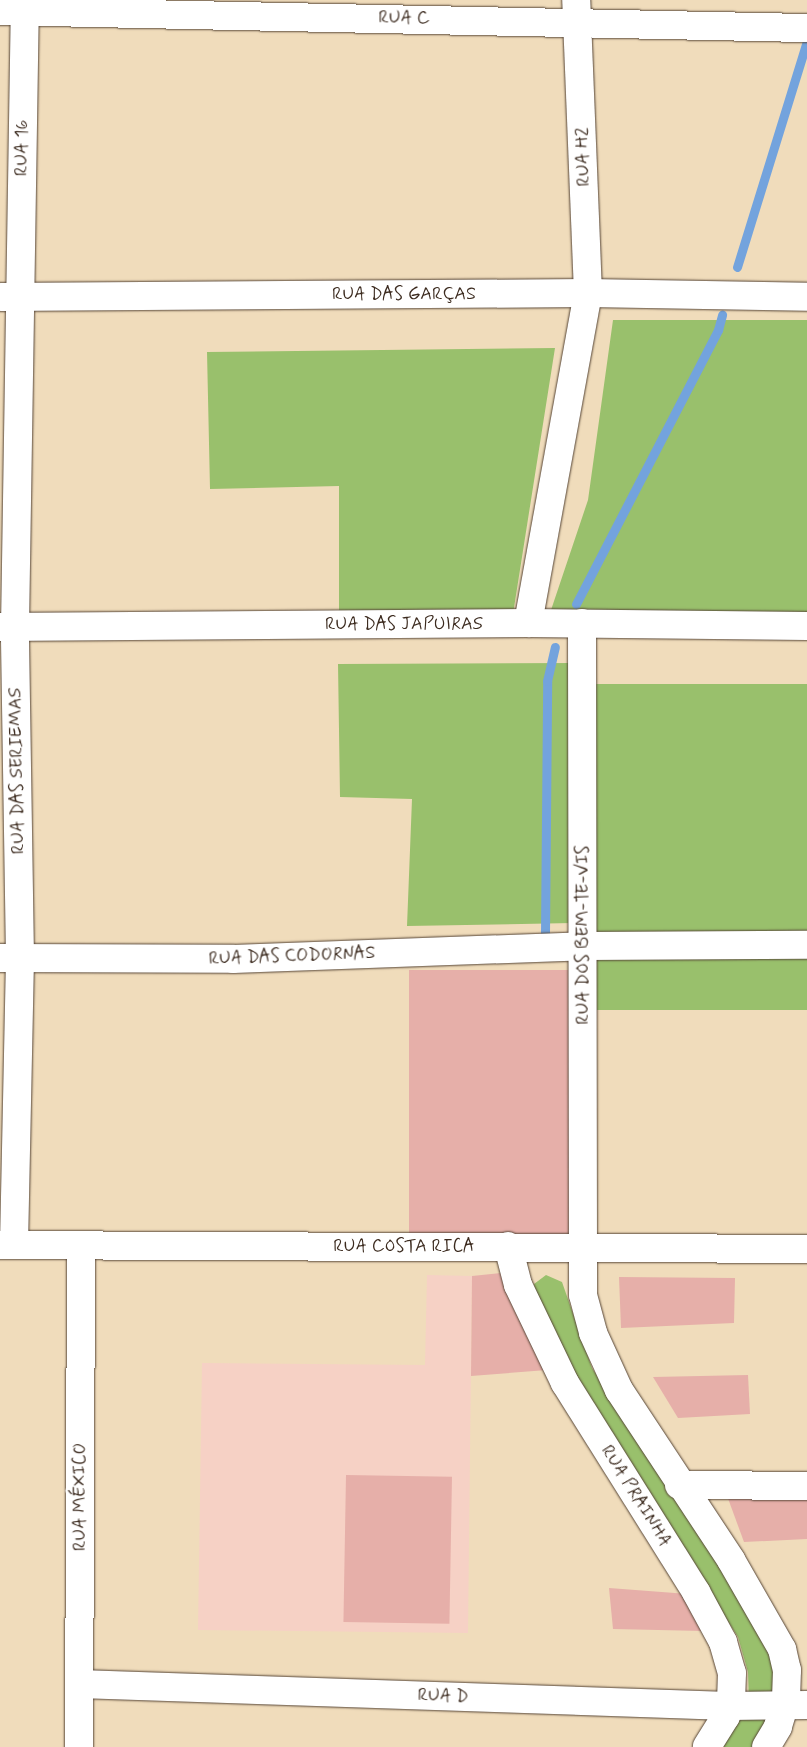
<!DOCTYPE html>
<meta charset="utf-8">
<style>
body{margin:0}
#map{position:relative;width:807px;height:1747px;overflow:hidden;background:#f0dcbb;font-family:Mynerve,sans-serif}
div>[style]{position:absolute}
[style*='--x']{left:calc(var(--x)*1px);top:calc(var(--y)*1px);width:calc(var(--w)*1px);rotate:calc(var(--a)*1deg)}
.built>*{inset:0;background:#f6d1c5}
.green>*{inset:0;background:#99c06c;transform-origin:0 0}
.stream>*{height:9px;margin:-4.5px;padding:0 4.5px;transform-origin:4.5px;border-radius:4.5px;background:#73a3dd}
.building>*{inset:0;background:#e6afa9;transform-origin:0 0}
.roads{filter:drop-shadow(0 0 1px #564536) drop-shadow(0 0 1px #564536)}
.minor>*{height:28px;margin:-14px;padding:0 14px;transform-origin:14px;border-radius:14px;background:#fff}
span{translate:-50% -50%;white-space:nowrap;text-align:center;line-height:1.15;-webkit-text-stroke:5px #fff;paint-order:stroke}
.street-label{font-size:18px;color:#3b2a1e}
</style>
<div id="map">
<div class="built">
<i style="clip-path:polygon(427px 1275px,472px 1276px,468px 1633px,198px 1630px,202px 1363px,425px 1365px)"></i>
</div>
<div class="green">
<i style="clip-path:polygon(613px 320px,807px 320px,807px 619px,549px 616px,588px 500px)"></i>
<i style="clip-path:polygon(555px 348px,513px 614px,339px 616px,339px 486px,210px 489px,207px 352px)"></i>
<i style="clip-path:polygon(574px 663px,573px 923px,407px 926px,412px 799px,340px 797px,338px 664px)"></i>
<i style="left:592px;top:684px;width:215px;height:326px"></i>
<i style="clip-path:polygon(546px 1275px,562px 1282px,592px 1368px,736px 1589px,764px 1643px,777px 1674px,768px 1722px,752px 1747px,722px 1747px,749px 1705px,748px 1672px,738px 1637px,603px 1428px,535px 1297px,534px 1284px)"></i>
</div>
<div class="stream">
<i style="--x:737;--y:267;--w:237;--a:-72.8"></i>
<i style="--x:576;--y:604;--w:309;--a:-62.6"></i>
<i style="--x:718;--y:330;--w:16;--a:-75"></i>
<i style="--x:545;--y:934;--w:253;--a:-89.5"></i>
<i style="--x:547;--y:681;--w:35;--a:-77"></i>
</div>
<div class="building">
<i style="left:409px;top:970px;width:165px;height:270px"></i>
<i style="clip-path:polygon(501px 1273px,547px 1370px,471px 1376px,472px 1276px)"></i>
<i style="clip-path:polygon(619px 1277px,735px 1278px,734px 1323px,621px 1328px)"></i>
<i style="clip-path:polygon(748px 1375px,750px 1414px,678px 1418px,653px 1377px)"></i>
<i style="left:346px;top:1475px;width:106px;height:147px;rotate:1deg"></i>
<i style="clip-path:polygon(726px 1493px,807px 1498px,807px 1539px,744px 1542px)"></i>
<i style="clip-path:polygon(609px 1588px,688px 1594px,703px 1631px,613px 1629px)"></i>
</div>
<div class="roads">
<div class="minor">
<i style="--x:0;--y:11;--w:807;--a:1.21"></i>
<i style="--x:1;--y:297;--w:587;--a:-0.39"></i>
<i style="--x:588;--y:293;--w:219;--a:1"></i>
<i style="--x:528;--y:623;--w:335;--a:-79.7"></i>
<i style="--x:588;--y:293;--w:293;--a:-92.3"></i>
<i style="--x:582;--y:623;--w:672;--a:89.91"></i>
<i style="--x:583;--y:1295;--w:39;--a:75"></i>
<i style="--x:593;--y:1333;--w:63;--a:65.5"></i>
<i style="--x:619;--y:1390;--w:204;--a:56.6"></i>
<i style="--x:731;--y:1560;--w:103;--a:60.2"></i>
<i style="--x:782;--y:1649;--w:22;--a:77"></i>
<i style="--x:787;--y:1670;--w:30;--a:92"></i>
<i style="--x:786;--y:1700;--w:28;--a:107"></i>
<i style="--x:778;--y:1727;--w:23;--a:121"></i>
<i style="--x:0;--y:627;--w:528;--a:-0.43"></i>
<i style="--x:528;--y:623;--w:279;--a:0.6"></i>
<i style="--x:0;--y:958;--w:233;--a:0.2"></i>
<i style="--x:233;--y:959;--w:351;--a:-2.1"></i>
<i style="--x:584;--y:946;--w:223;--a:-0.3"></i>
<i style="--x:0;--y:1245;--w:807;--a:0.28"></i>
<i style="--x:14;--y:1245;--w:287;--a:-88.8"></i>
<i style="--x:20;--y:958;--w:331;--a:-90.9"></i>
<i style="--x:15;--y:627;--w:627;--a:-89.09"></i>
<i style="--x:508;--y:1246;--w:40;--a:75.6"></i>
<i style="--x:518;--y:1285;--w:109;--a:64.4"></i>
<i style="--x:565;--y:1383;--w:247;--a:57.9"></i>
<i style="--x:696;--y:1592;--w:57;--a:61.6"></i>
<i style="--x:723;--y:1642;--w:32;--a:74"></i>
<i style="--x:732;--y:1673;--w:24;--a:92"></i>
<i style="--x:731;--y:1697;--w:20;--a:105"></i>
<i style="--x:726;--y:1716;--w:36;--a:122"></i>
<i style="--x:679;--y:1485;--w:128;--a:0.4"></i>
<i style="--x:79;--y:1684;--w:650;--a:1.94"></i>
<i style="--x:729;--y:1706;--w:78;--a:-0.7"></i>
<i style="--x:79;--y:1747;--w:501;--a:-89.77"></i>
</div>
</div>
<div class="street-label">
<span style="left:404px;top:18px;rotate:1deg">RUA C</span>
<span style="left:22px;top:148px;rotate:-89deg">RUA 16</span>
<span style="left:583px;top:157px;rotate:-92deg">RUA H2</span>
<span style="left:404px;top:294px">RUA DAS GARÇAS</span>
<span style="left:404px;top:624px">RUA DAS JAPUIRAS</span>
<span style="left:17px;top:771px;rotate:-91deg">RUA DAS SERIEMAS</span>
<span style="left:583px;top:935px;rotate:-90deg">RUA DOS BEM-TE-VIS</span>
<span style="left:292px;top:956px;rotate:-2deg">RUA DAS CODORNAS</span>
<span style="left:404px;top:1246px">RUA COSTA RICA</span>
<span style="left:636px;top:1496px;rotate:58deg">RUA PRAINHA</span>
<span style="left:80px;top:1497px;rotate:-90deg">RUA MÉXICO</span>
<span style="left:443px;top:1696px;rotate:2deg">RUA D</span>
</div>
</div>
